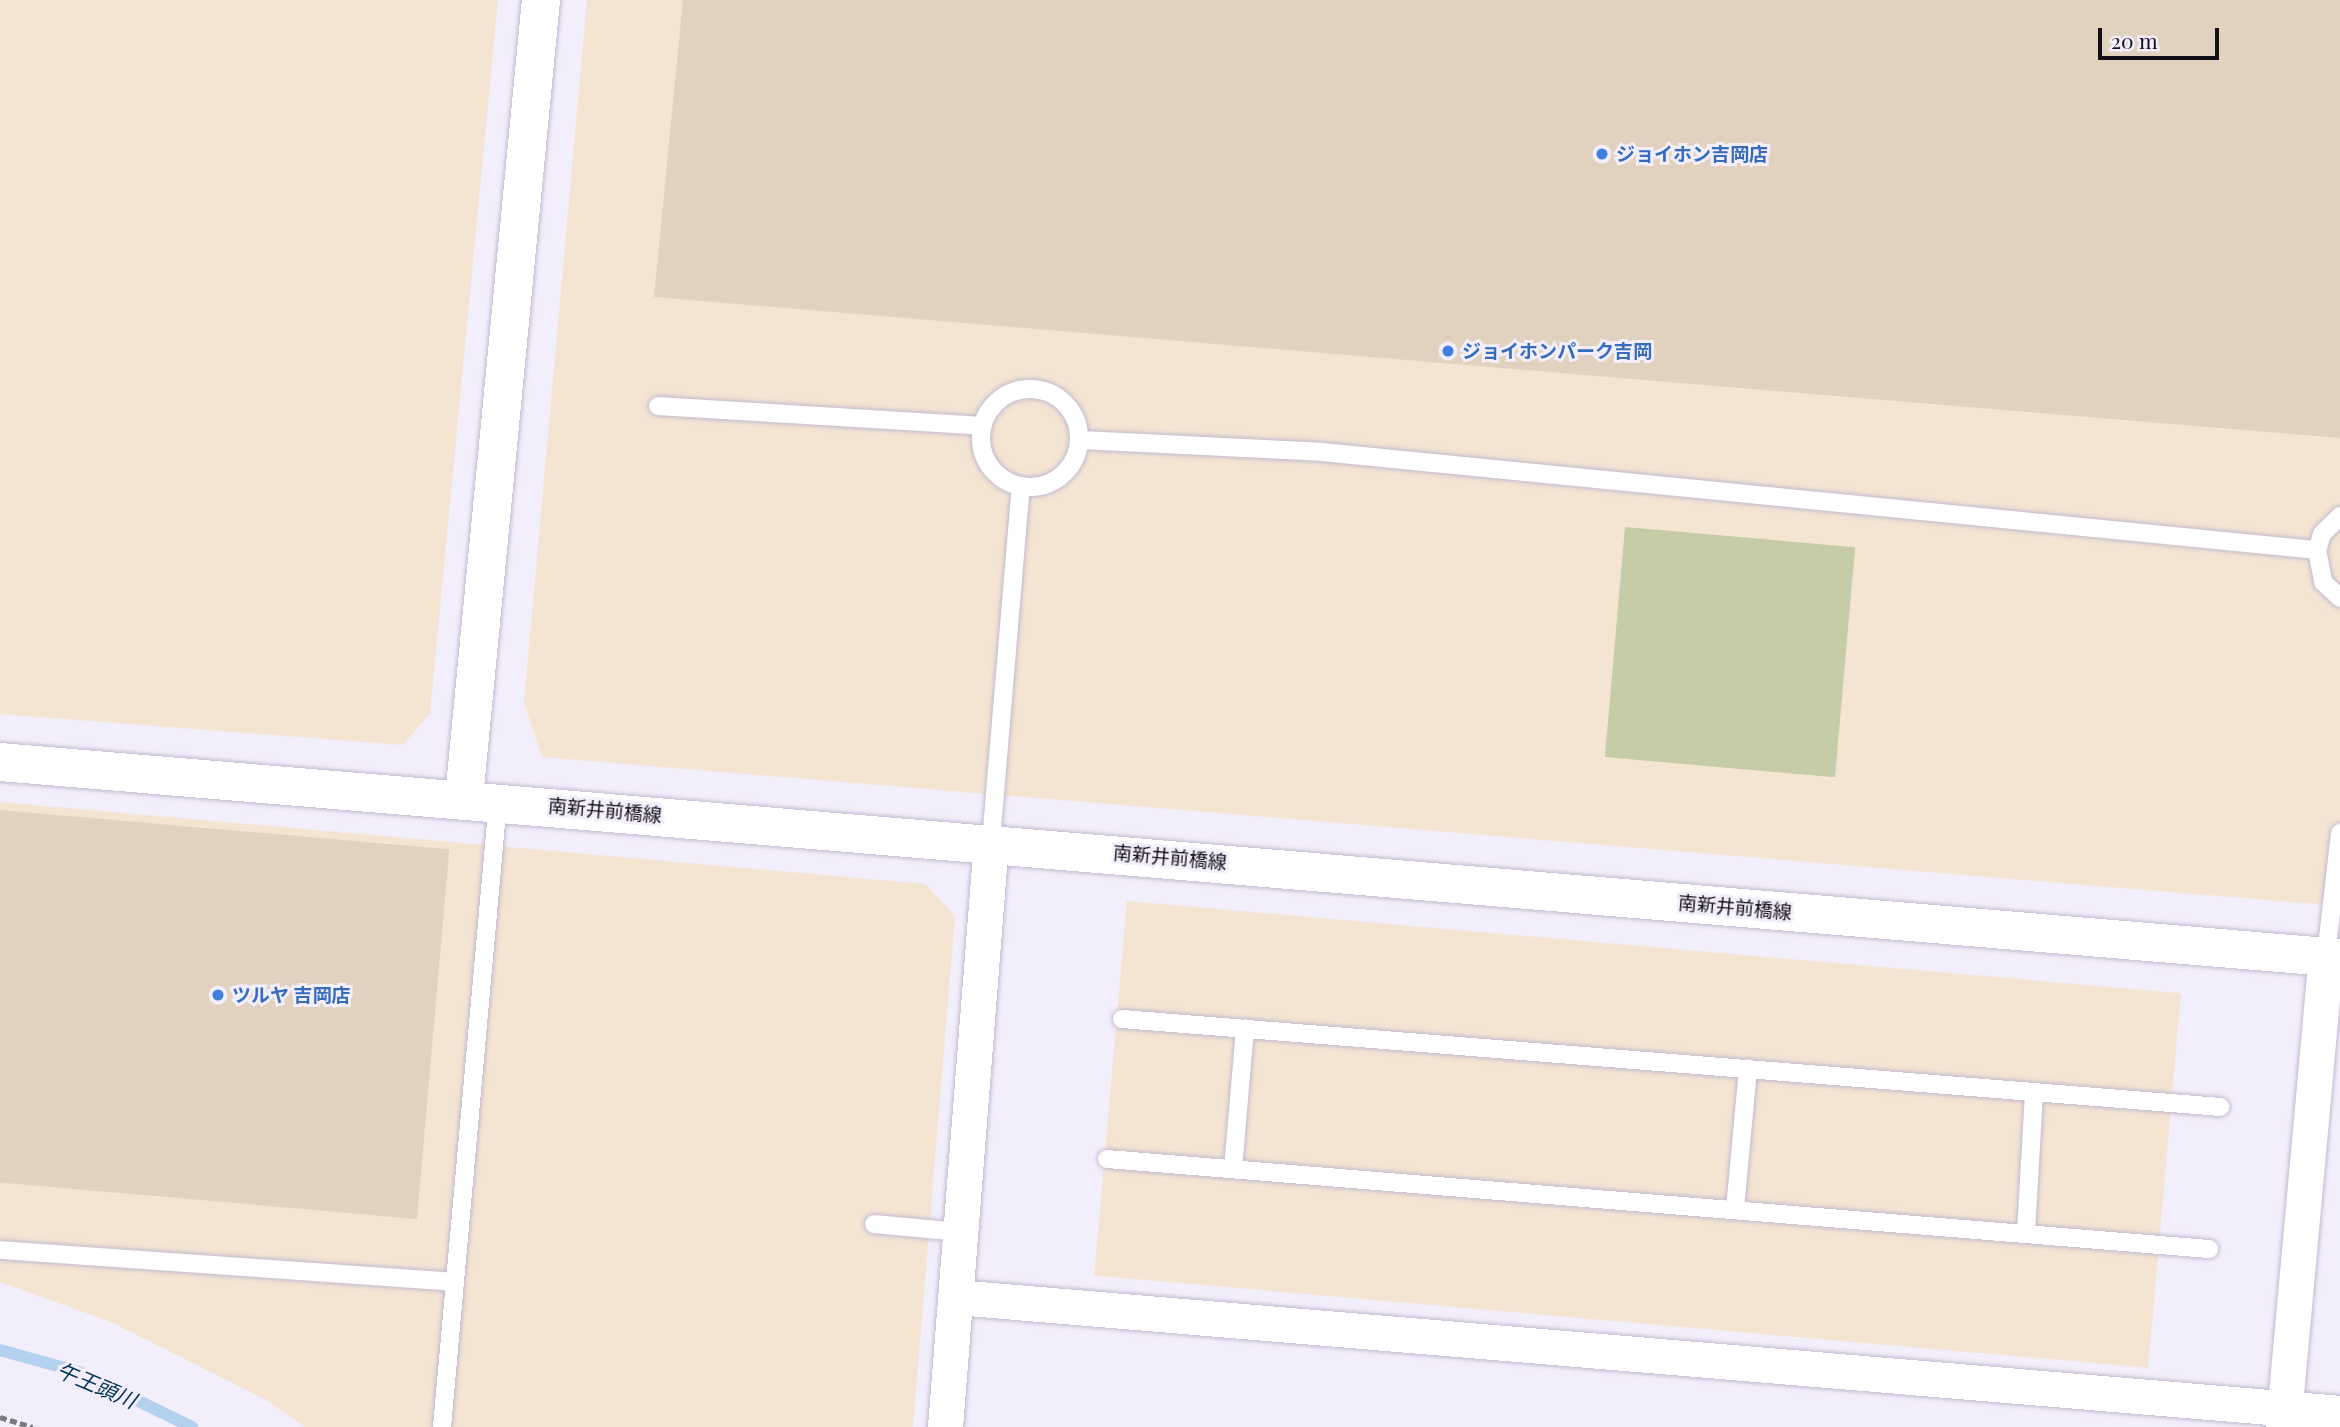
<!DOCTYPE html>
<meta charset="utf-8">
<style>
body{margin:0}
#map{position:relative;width:2340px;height:1427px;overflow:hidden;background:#f3eefc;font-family:"Playfair Display","Noto Sans JP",serif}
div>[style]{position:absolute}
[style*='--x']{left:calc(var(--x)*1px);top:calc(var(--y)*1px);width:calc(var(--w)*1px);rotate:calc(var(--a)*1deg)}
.commercial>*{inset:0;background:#f4e4d2;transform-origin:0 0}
.green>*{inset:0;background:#c5cca7;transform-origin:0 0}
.stream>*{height:12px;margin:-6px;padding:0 6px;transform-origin:6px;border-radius:6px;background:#b3d1ee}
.building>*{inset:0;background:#e0d2be;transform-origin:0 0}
.path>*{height:4.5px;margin-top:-2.25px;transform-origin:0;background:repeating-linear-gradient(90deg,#7c7983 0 7px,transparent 0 10.5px)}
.roads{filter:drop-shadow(0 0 2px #c2bad0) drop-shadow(0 0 2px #c2bad0)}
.service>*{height:18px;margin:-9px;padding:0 9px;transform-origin:9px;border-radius:9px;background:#fff}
.service>.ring{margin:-9px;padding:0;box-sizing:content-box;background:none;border:18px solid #fff;border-radius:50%}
.minor>*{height:35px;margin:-17.5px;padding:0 17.5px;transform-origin:17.5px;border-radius:17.5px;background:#fff}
.tertiary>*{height:38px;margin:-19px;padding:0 19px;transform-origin:19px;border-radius:19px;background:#fff}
.secondary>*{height:38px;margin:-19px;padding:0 19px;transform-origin:19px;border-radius:19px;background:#fff}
.dots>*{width:19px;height:19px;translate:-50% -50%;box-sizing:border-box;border:4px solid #f3eefc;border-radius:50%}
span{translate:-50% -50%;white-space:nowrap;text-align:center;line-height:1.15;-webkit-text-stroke:6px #f3eefc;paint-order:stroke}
.shop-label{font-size:19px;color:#366cbe;font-weight:700}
.left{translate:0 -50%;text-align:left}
.street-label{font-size:19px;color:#131017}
.water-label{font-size:21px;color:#013358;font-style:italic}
.scale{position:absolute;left:2098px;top:28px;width:121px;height:32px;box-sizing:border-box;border:4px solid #131017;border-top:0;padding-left:9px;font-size:21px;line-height:24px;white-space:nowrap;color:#131017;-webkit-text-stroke:5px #f3eefc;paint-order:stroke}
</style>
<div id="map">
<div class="commercial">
<i style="clip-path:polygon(0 0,498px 0,430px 713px,403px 745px,0 714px)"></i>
<i style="clip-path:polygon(587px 0,2340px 0,2340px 906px,542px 757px,524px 703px)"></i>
<i style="clip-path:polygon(0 802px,925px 884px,955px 916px,913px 1427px,305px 1427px,266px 1400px,111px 1322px,0 1282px)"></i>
<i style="left:1127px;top:901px;width:1058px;height:376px;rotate:5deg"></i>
</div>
<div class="green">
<i style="left:1625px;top:527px;width:231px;height:231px;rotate:5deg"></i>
</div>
<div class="stream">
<i style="--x:0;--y:1350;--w:82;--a:15.6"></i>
<i style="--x:79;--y:1372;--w:126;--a:26"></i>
</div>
<div class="building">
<i style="clip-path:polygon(683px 0,2340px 0,2340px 438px,654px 297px)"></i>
<i style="left:0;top:810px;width:451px;height:371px;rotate:5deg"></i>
</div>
<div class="path">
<i style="--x:0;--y:1417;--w:34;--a:17"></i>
</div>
<div class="roads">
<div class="service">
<i class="ring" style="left:981px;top:389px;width:80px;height:80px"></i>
<i style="--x:658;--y:406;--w:325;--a:3.5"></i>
<i style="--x:1080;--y:440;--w:242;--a:2.8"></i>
<i style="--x:1322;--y:452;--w:1000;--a:5.63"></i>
<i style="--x:2340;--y:516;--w:25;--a:135"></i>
<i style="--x:2322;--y:534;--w:17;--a:107"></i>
<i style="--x:2317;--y:550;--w:33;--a:79"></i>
<i style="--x:2323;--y:582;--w:23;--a:43"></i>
<i style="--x:991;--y:841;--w:355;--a:-85.2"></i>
<i style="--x:2326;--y:956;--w:124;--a:-83.5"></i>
<i style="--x:1122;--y:1019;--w:1102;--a:4.58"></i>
<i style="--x:1107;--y:1159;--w:1106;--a:4.67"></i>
<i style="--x:1233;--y:1169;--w:141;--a:-85.1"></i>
<i style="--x:1735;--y:1209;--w:141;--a:-84.7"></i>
<i style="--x:874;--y:1224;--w:86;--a:5.3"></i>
<i style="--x:2026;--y:1232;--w:139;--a:-86.7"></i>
<i style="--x:0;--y:1250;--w:456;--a:4"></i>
<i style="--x:442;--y:1427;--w:628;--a:-84.89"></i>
</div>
<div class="minor">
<i style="--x:956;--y:1297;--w:1389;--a:4.79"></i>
<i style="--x:945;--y:1427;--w:588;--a:-85.51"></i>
<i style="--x:2283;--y:1427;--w:473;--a:-84.8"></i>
</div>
<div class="tertiary">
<i style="--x:464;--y:798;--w:802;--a:-84.49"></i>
</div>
<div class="secondary">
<i style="--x:0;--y:762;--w:2348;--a:4.79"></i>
</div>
</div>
<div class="dots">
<i style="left:1602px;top:154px;background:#3f7fe0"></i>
<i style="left:1448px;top:351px;background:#3f7fe0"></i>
<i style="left:218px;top:995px;background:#3f7fe0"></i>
</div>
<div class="shop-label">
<span class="left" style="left:1616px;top:154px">ジョイホン吉岡店</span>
<span class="left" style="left:1462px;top:351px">ジョイホンパーク吉岡</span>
<span class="left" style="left:232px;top:995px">ツルヤ 吉岡店</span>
</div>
<div class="street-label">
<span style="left:605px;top:810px;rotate:5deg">南新井前橋線</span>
<span style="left:1170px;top:857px;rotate:5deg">南新井前橋線</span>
<span style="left:1735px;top:907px;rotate:5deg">南新井前橋線</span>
</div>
<div class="water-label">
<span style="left:97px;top:1384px;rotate:23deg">午王頭川</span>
</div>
<div class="scale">20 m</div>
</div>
